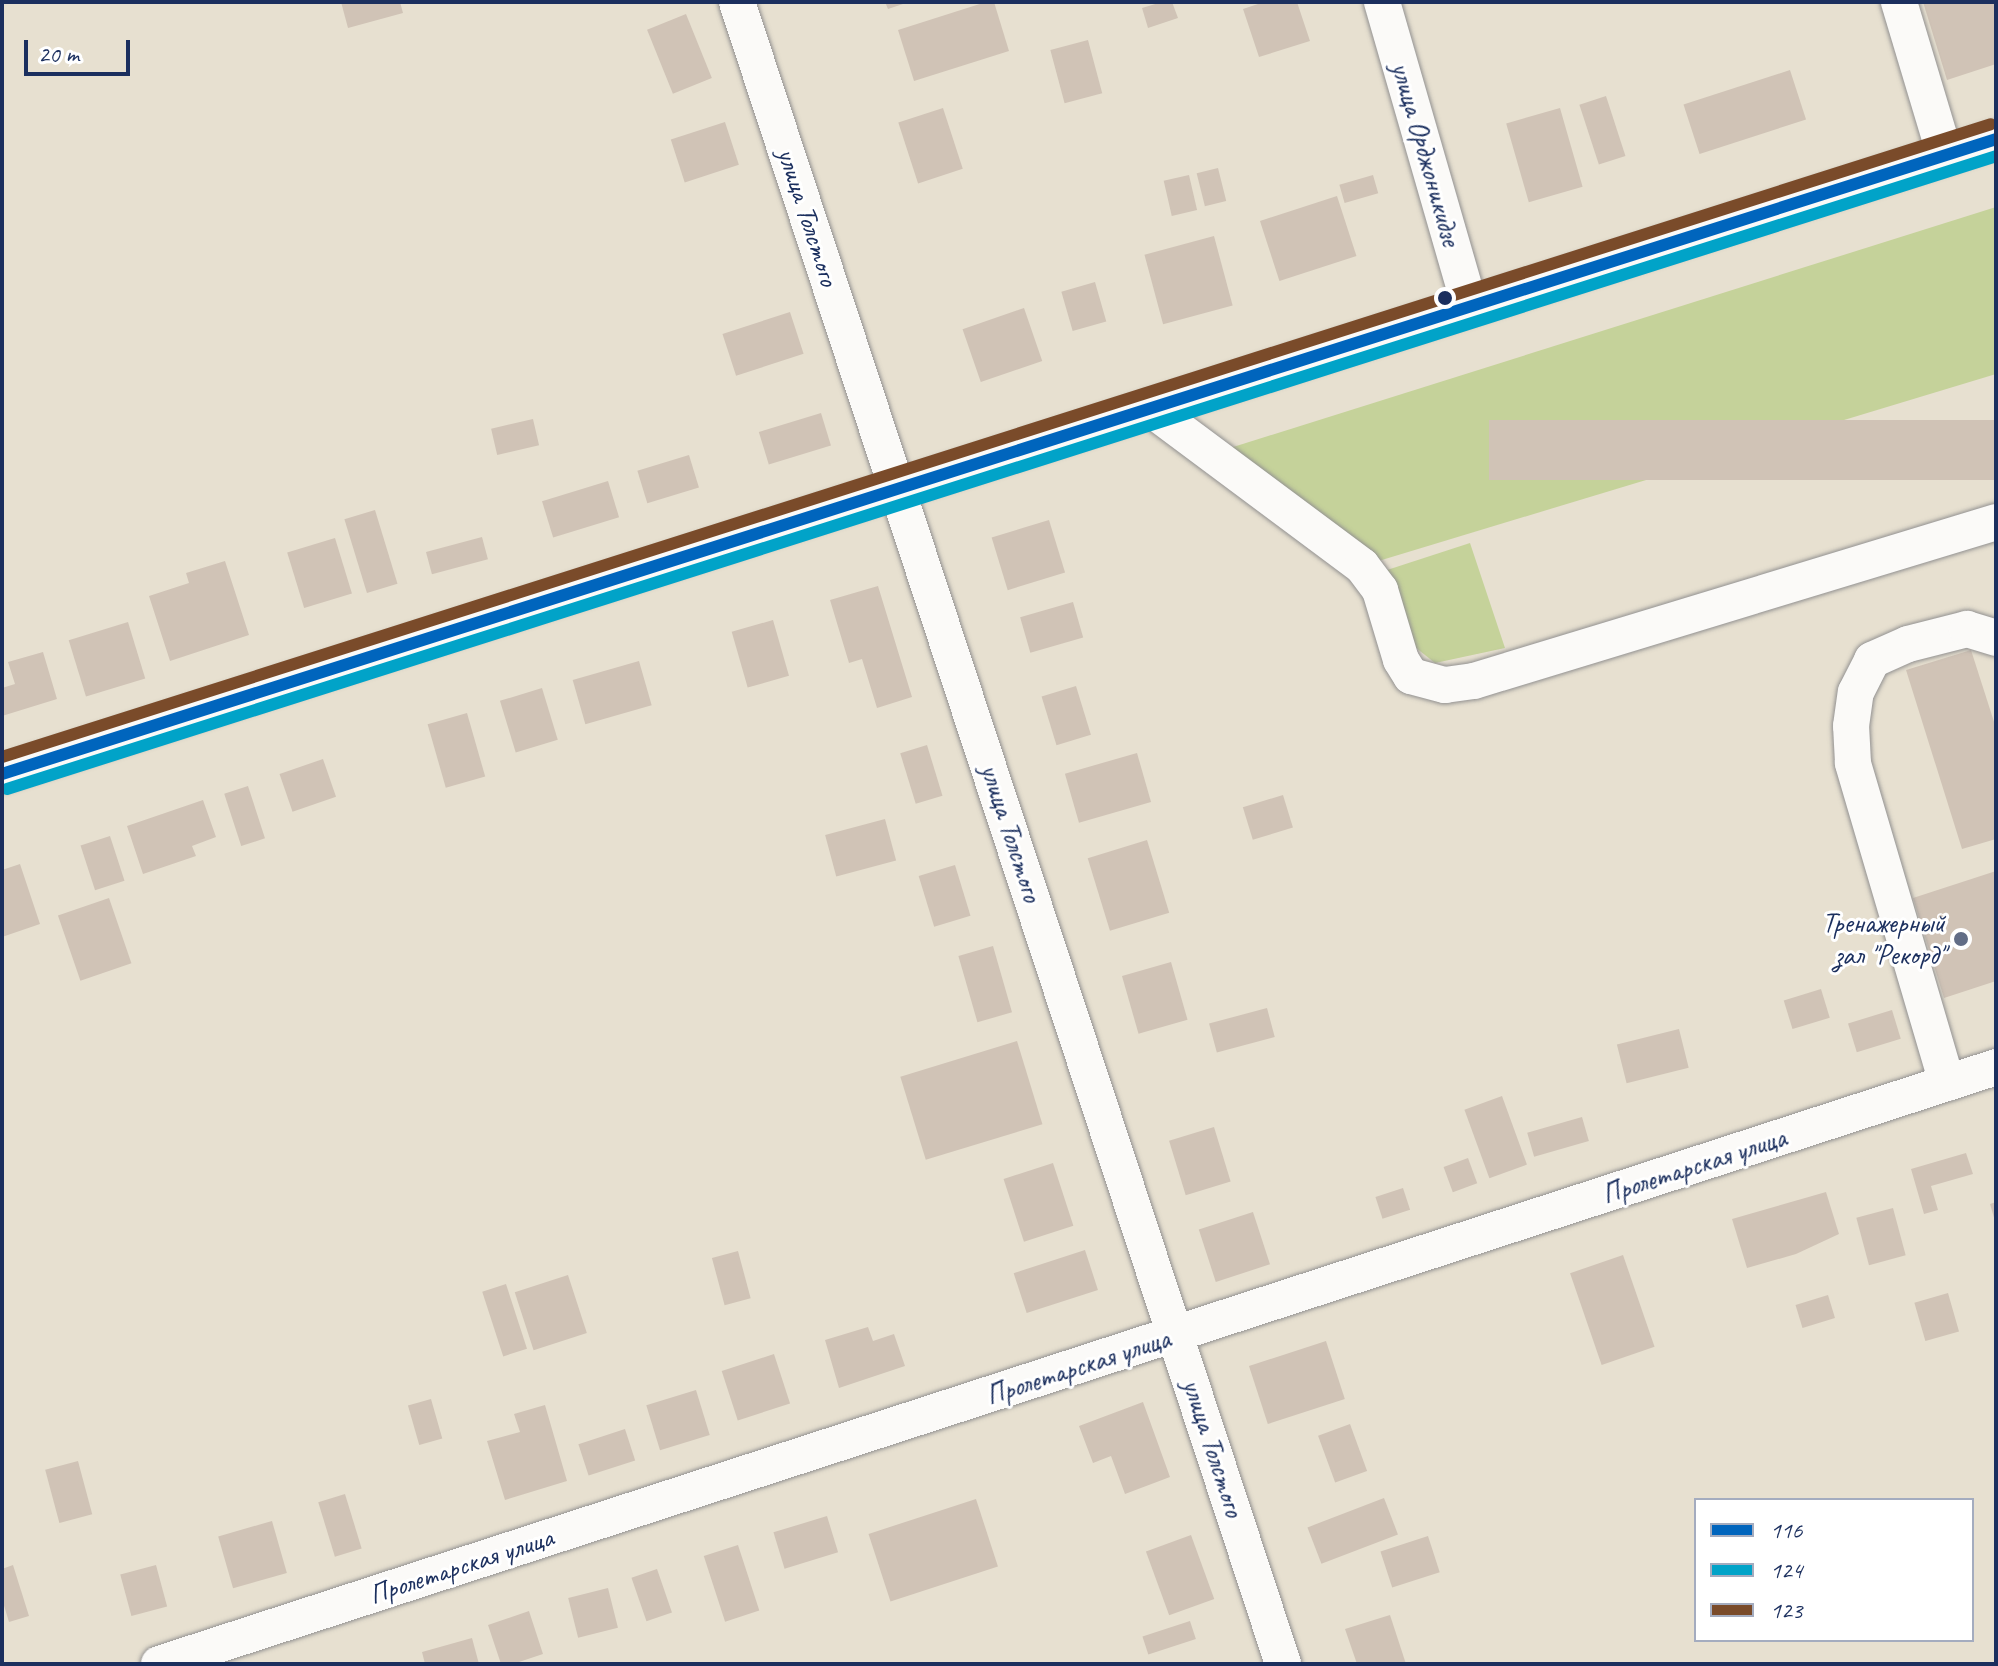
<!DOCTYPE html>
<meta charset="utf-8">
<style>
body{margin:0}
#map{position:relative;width:1998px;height:1666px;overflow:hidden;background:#e7e0d0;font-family:Caveat,sans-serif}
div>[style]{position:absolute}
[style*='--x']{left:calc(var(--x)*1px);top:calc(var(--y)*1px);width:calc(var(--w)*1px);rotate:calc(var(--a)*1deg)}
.green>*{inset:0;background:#c5d29a}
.building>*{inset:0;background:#d0c3b6;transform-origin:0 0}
.roads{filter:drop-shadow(0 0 2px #929191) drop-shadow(0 0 2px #929191)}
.minor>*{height:36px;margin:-18px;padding:0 18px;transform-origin:18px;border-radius:18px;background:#fbfaf8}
.bus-1>*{height:12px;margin:-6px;padding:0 6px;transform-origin:6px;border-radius:6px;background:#0065bd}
.bus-2>*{height:12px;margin:-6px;padding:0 6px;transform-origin:6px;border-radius:6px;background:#01a3c8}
.bus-3>*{height:12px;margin:-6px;padding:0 6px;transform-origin:6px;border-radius:6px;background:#7a4b2a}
.dots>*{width:22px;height:22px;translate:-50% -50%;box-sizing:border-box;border:4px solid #fff;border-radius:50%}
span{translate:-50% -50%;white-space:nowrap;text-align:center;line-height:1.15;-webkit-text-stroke:6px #fff;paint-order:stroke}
.street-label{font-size:28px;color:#1b2f5e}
.poi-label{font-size:28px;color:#1b2f5e}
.right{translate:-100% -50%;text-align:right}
.frame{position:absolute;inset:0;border:4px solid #1b2f5e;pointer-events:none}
.legend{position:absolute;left:1694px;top:1498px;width:280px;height:144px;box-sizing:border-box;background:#fff;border:2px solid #a4acbf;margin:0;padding:10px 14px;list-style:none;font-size:24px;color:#1b2f5e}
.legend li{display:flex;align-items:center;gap:16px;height:40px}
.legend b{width:40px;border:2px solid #a4acbf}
.scale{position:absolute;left:24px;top:40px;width:106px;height:36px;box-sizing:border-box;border:4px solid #1b2f5e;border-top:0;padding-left:10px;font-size:24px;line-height:28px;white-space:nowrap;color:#1b2f5e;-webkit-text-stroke:6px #fff;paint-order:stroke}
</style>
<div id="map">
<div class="green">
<i style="clip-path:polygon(1996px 207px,1996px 374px,1362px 566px,1211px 454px)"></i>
<i style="clip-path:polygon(1470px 543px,1505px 648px,1435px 663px,1410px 643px,1384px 571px)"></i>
</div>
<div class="building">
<i style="clip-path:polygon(341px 2px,400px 2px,403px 13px,348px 28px)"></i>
<i style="clip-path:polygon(885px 2px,906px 2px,906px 3px,888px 9px)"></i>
<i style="clip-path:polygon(986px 2px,994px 2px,1009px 51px,914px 81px,898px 30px)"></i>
<i style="clip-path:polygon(1162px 2px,1172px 2px,1178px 18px,1148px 28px,1142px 8px)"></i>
<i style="clip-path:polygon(1264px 2px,1297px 2px,1310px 41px,1259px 57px,1243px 9px)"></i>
<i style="clip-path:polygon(1923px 2px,1996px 2px,1996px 64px,1947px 80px)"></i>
<i style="left:686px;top:14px;width:69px;height:42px;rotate:68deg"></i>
<i style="left:1088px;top:40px;width:55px;height:39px;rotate:75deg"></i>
<i style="left:1790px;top:70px;width:52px;height:112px;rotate:72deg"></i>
<i style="left:1606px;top:96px;width:63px;height:28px;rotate:72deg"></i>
<i style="left:943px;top:108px;width:64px;height:47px;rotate:72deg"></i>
<i style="left:1560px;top:108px;width:82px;height:56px;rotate:74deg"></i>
<i style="left:725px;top:122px;width:45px;height:57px;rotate:72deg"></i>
<i style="left:1218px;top:168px;width:34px;height:22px;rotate:76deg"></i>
<i style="left:1189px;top:175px;width:36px;height:26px;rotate:77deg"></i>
<i style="left:1373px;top:175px;width:19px;height:35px;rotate:74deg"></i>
<i style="left:1337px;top:196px;width:63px;height:81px;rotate:72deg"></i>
<i style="left:1214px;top:236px;width:72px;height:72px;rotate:75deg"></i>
<i style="left:1095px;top:282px;width:41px;height:35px;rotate:74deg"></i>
<i style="left:1024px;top:308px;width:56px;height:65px;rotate:71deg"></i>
<i style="left:790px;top:312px;width:44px;height:71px;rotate:72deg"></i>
<i style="left:821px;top:413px;width:34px;height:65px;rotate:73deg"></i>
<i style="left:533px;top:419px;width:27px;height:43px;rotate:77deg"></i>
<i style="left:1996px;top:420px;width:60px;height:507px;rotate:90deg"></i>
<i style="left:689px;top:455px;width:34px;height:54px;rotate:73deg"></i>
<i style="left:608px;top:481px;width:38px;height:69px;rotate:73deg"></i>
<i style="left:375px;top:510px;width:77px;height:32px;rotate:73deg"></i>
<i style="left:1049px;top:520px;width:55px;height:60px;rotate:73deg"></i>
<i style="left:482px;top:537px;width:23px;height:58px;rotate:75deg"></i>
<i style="left:335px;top:538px;width:58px;height:50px;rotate:73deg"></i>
<i style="clip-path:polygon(225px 561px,249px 635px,170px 661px,149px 596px,189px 583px,186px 573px)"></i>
<i style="clip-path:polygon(878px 586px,912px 697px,877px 708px,862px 659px,849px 663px,830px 600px)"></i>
<i style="left:1073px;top:602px;width:37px;height:55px;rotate:74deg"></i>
<i style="left:773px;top:620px;width:58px;height:43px;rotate:74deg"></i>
<i style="left:128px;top:622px;width:59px;height:62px;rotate:73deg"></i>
<i style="clip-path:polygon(1971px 650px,1996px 728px,1996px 839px,1962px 849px,1906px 670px)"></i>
<i style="clip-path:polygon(43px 652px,57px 699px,2px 716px,2px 688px,15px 684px,8px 662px)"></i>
<i style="left:639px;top:661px;width:46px;height:69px;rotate:74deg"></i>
<i style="left:1076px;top:686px;width:51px;height:36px;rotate:73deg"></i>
<i style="left:542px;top:688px;width:54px;height:44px;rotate:73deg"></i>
<i style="left:467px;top:713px;width:66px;height:41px;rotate:74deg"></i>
<i style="left:927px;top:745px;width:53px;height:28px;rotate:73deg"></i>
<i style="left:1137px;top:753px;width:51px;height:75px;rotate:74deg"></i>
<i style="left:323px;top:759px;width:40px;height:46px;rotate:71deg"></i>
<i style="left:248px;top:786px;width:55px;height:25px;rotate:72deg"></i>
<i style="left:1283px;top:795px;width:34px;height:42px;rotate:73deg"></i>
<i style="clip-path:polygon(203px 800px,216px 837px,192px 846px,196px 856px,143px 874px,127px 826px)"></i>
<i style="left:885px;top:819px;width:43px;height:62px;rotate:75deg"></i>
<i style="left:110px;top:836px;width:47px;height:31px;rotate:72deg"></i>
<i style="left:1147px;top:840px;width:76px;height:62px;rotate:73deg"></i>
<i style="clip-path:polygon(20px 864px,40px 924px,2px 937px,2px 870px)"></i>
<i style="left:955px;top:865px;width:53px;height:38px;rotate:73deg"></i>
<i style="clip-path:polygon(1996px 871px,1996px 981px,1944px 998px,1913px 898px)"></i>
<i style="left:109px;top:898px;width:69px;height:54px;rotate:71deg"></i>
<i style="left:993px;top:946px;width:69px;height:36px;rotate:74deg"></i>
<i style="left:1171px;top:962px;width:60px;height:51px;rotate:74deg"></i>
<i style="left:1821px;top:989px;width:30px;height:39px;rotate:73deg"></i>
<i style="left:1267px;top:1008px;width:30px;height:60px;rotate:75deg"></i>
<i style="left:1892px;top:1010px;width:30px;height:46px;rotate:73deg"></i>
<i style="left:1679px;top:1029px;width:40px;height:64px;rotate:76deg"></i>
<i style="left:1017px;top:1041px;width:87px;height:122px;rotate:73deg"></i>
<i style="left:1502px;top:1096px;width:73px;height:40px;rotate:70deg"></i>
<i style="left:1582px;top:1117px;width:25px;height:57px;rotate:74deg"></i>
<i style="left:1214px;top:1127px;width:57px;height:47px;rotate:73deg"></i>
<i style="clip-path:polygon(1966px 1153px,1973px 1174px,1931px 1186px,1938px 1210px,1924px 1214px,1911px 1169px)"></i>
<i style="left:1468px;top:1158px;width:27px;height:26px;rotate:70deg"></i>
<i style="left:1053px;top:1163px;width:66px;height:52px;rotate:72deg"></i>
<i style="left:1403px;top:1188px;width:23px;height:29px;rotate:72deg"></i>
<i style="clip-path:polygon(1826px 1192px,1839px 1234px,1796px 1254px,1747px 1268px,1732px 1219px)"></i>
<i style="clip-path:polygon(1996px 1202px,1996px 1221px,1995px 1221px,1990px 1204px)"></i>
<i style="left:1893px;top:1208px;width:49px;height:38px;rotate:75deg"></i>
<i style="left:1253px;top:1212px;width:55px;height:57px;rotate:72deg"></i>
<i style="left:1085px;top:1250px;width:42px;height:75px;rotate:72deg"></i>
<i style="left:738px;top:1251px;width:49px;height:27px;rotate:75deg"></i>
<i style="left:1623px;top:1255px;width:97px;height:56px;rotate:71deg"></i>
<i style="left:568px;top:1275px;width:61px;height:56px;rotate:72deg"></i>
<i style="left:506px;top:1284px;width:68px;height:25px;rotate:72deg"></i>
<i style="left:1948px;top:1293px;width:40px;height:35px;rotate:74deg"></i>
<i style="left:1828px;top:1295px;width:24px;height:34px;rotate:73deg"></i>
<i style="clip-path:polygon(868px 1327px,873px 1341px,894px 1334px,905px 1366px,839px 1388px,825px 1340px)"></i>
<i style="left:1326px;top:1341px;width:61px;height:81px;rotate:72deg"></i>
<i style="left:774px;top:1354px;width:52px;height:55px;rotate:72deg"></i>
<i style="left:696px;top:1390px;width:47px;height:52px;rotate:73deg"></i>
<i style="left:431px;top:1399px;width:41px;height:24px;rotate:74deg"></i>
<i style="clip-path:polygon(1143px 1402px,1170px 1477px,1125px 1494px,1111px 1456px,1093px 1463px,1079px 1426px)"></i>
<i style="clip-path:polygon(545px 1405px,567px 1481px,505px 1500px,487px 1441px,520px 1432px,514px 1414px)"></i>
<i style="left:1350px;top:1424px;width:50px;height:34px;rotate:70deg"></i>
<i style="left:625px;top:1429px;width:33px;height:49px;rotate:72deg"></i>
<i style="left:78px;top:1461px;width:55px;height:34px;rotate:75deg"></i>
<i style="left:345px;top:1494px;width:57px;height:28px;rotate:73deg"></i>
<i style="left:1384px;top:1498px;width:39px;height:82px;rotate:69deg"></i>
<i style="left:976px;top:1499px;width:71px;height:113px;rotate:72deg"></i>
<i style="left:827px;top:1516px;width:38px;height:56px;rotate:73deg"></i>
<i style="left:272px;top:1521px;width:54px;height:56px;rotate:74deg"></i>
<i style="left:1191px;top:1535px;width:68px;height:48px;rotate:70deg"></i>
<i style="left:1428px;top:1536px;width:38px;height:50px;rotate:72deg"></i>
<i style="left:738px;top:1545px;width:69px;height:36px;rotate:72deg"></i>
<i style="clip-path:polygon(13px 1565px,29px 1616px,9px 1622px,2px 1599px,2px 1569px)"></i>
<i style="left:156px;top:1565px;width:43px;height:37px;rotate:75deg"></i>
<i style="left:657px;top:1569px;width:46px;height:27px;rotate:71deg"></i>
<i style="left:608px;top:1588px;width:41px;height:41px;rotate:76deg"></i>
<i style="clip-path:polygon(529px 1611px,543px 1654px,513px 1664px,501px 1664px,488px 1625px)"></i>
<i style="clip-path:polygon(1390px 1615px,1406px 1664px,1357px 1664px,1345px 1629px)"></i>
<i style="left:1190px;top:1621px;width:19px;height:50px;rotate:72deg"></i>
<i style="clip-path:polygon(472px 1638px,479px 1664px,425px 1664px,422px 1652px)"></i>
</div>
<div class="roads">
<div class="minor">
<i style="--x:737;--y:2;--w:1749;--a:71.81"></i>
<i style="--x:1382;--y:2;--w:316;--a:73.9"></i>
<i style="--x:1899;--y:2;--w:160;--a:73.3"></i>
<i style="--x:1150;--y:408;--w:264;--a:36.7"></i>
<i style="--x:1362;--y:566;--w:30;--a:53"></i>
<i style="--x:1380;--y:590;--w:73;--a:73.3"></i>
<i style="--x:1401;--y:660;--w:19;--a:58"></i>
<i style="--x:1411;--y:676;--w:35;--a:15"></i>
<i style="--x:1445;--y:685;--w:29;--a:-8"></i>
<i style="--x:1474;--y:681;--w:546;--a:-16.94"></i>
<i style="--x:2;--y:774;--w:2093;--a:-17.66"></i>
<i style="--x:1947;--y:1083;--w:334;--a:-106.4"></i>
<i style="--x:1853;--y:763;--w:37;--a:-93"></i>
<i style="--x:1851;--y:726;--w:34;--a:-82"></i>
<i style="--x:1856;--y:692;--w:36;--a:-63"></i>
<i style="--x:1872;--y:660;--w:39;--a:-24"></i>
<i style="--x:1908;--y:644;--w:61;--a:-14.3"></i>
<i style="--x:1967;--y:629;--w:30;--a:17"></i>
<i style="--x:159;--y:1664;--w:1932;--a:-18"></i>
</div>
</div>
<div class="bus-1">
<i style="--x:2;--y:774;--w:2093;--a:-17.66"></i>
</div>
<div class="bus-2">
<i style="--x:7;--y:789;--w:2087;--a:-17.65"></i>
</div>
<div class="bus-3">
<i style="--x:2;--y:757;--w:2087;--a:-17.65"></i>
</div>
<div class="dots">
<i style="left:1445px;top:298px;background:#1b2f5e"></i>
<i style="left:1961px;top:939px;background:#626d86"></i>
</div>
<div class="street-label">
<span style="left:1426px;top:154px;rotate:74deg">улица Орджоникидзе</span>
<span style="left:808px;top:217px;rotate:72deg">улица Толстого</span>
<span style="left:1011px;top:833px;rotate:72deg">улица Толстого</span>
<span style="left:1694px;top:1166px;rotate:-18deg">Пролетарская улица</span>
<span style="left:1078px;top:1367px;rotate:-18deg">Пролетарская улица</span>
<span style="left:1213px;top:1448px;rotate:72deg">улица Толстого</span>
<span style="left:461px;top:1566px;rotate:-18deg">Пролетарская улица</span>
</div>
<div class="poi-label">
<span class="right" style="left:1945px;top:939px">Тренажерный<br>зал "Рекорд"</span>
</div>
<div class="frame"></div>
<ul class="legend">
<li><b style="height:10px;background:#0065bd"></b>116</li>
<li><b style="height:10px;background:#01a3c8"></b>124</li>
<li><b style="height:10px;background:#7a4b2a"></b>123</li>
</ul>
<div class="scale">20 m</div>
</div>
